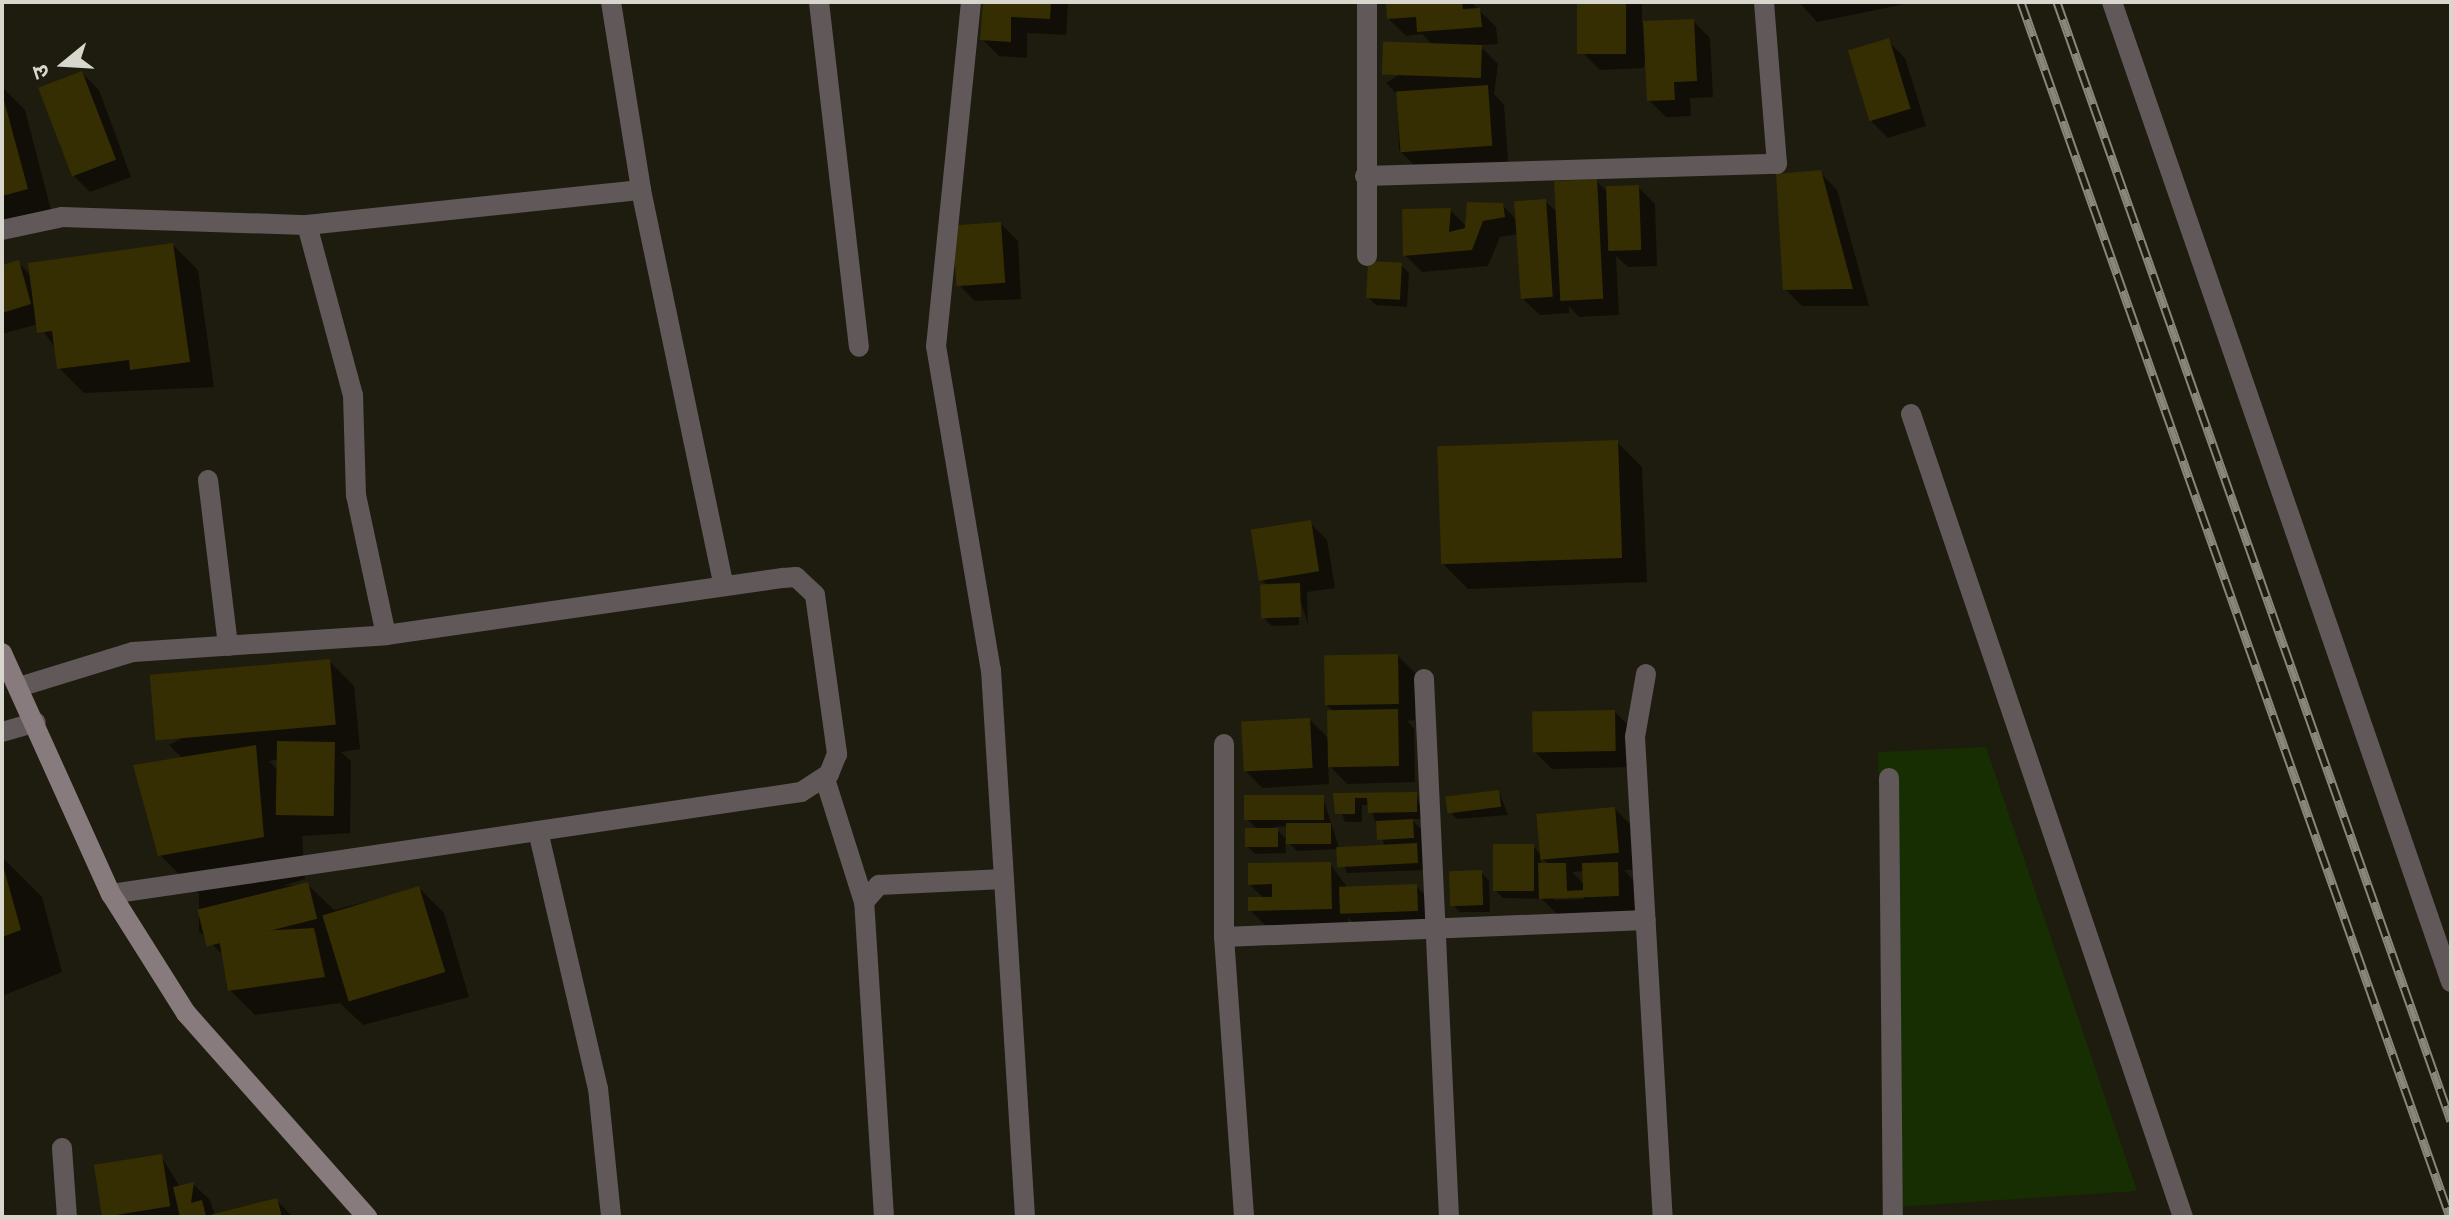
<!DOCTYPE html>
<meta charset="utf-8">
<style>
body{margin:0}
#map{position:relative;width:2453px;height:1219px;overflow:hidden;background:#1e1c0e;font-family:"Work Sans","Noto Sans Devanagari",sans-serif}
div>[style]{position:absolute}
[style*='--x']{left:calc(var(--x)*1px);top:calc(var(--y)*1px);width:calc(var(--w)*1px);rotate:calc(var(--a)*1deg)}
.green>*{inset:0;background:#172e03}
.shadow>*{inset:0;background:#0007}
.building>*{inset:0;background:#352e02;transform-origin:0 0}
.street>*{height:20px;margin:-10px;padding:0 10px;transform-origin:10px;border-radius:10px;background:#61585a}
.secondary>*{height:20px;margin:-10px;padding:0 10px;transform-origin:10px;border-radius:10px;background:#887b7d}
.rail>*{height:9px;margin-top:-4.5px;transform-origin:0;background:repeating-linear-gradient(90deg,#1e1c0e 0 18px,#89877b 0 36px);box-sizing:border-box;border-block:2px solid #89877b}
span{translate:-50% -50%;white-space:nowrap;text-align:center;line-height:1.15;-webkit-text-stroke:8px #1e1c0e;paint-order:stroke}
.frame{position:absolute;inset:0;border:4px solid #d8d7cd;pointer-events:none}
.north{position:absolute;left:24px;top:24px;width:80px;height:80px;-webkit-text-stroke:6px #1e1c0e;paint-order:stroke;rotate:252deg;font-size:22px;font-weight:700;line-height:32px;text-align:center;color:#d8d7cd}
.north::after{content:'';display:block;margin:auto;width:28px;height:36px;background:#d8d7cd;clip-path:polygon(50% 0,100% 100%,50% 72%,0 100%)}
</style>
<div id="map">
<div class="green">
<i style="clip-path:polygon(1986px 747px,2137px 1191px,1896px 1207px,1878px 752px)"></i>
</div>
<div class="shadow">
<i style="clip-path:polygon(985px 2px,1068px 2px,1066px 35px,1027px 33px,1027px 58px,999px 56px,982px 39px)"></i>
<i style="clip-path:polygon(1388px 2px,1471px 2px,1496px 27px,1498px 44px,1479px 45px,1498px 64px,1494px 94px,1504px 105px,1508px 162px,1416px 167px,1399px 150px,1398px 95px,1386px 83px,1438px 50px,1422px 34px,1406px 36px,1389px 19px)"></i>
<i style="clip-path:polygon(1579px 2px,1642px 2px,1642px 23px,1693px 21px,1710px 38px,1713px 97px,1690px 98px,1691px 116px,1666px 117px,1649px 100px,1647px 59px,1643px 68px,1600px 70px,1583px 53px)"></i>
<i style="clip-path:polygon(1799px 2px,1915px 2px,1817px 22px)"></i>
<i style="clip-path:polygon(1888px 41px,1905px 58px,1926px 126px,1888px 138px,1871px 121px)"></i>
<i style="clip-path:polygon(82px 73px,99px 90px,131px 177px,90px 192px,73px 175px)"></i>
<i style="clip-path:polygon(2px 87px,25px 110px,52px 214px,2px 227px)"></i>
<i style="clip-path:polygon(1820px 172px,1837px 190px,1869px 306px,1802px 306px,1785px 289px)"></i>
<i style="clip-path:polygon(1597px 182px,1609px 193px,1638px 187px,1655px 204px,1657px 266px,1628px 267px,1616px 256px,1619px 315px,1579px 317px,1569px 306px,1569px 313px,1540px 315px,1522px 298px,1518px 234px,1500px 237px,1488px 266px,1422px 272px,1405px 255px,1450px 210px,1467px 227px,1502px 205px,1517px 220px,1545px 201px,1558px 213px)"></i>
<i style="clip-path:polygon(1001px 224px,1018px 241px,1021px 299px,975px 301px,958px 284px)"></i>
<i style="clip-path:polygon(173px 245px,198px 270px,214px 387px,84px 393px,59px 368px,56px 349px,38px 324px,2px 334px,2px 267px,18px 262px,31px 276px)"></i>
<i style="clip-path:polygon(1401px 265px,1409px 273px,1407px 307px,1376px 305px,1368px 297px)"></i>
<i style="clip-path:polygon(1617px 442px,1642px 467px,1647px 582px,1468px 589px,1443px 564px)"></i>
<i style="clip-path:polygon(1310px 523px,1327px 540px,1335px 588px,1307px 592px,1308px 625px,1298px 593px,1299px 625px,1272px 626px,1263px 617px,1268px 586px,1261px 579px)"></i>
<i style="clip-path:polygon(1398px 656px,1415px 673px,1415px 720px,1407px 721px,1414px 728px,1415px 782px,1347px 784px,1328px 764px,1329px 784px,1262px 788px,1245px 770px,1310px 720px,1329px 739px,1334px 712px,1326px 704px)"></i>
<i style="clip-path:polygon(evenodd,329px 661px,354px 686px,360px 749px,341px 752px,351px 761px,350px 833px,302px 836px,305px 879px,282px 886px,307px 884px,334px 910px,419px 888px,444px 913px,469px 997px,363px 1025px,340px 1003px,255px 1015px,230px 990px,224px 956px,199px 931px,199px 894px,160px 855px,183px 759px,169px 745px,329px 661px,280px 759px,281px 773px,269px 761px,280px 759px)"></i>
<i style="clip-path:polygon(1615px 712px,1632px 729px,1632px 767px,1552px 769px,1535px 752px)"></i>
<i style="clip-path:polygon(1499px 792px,1508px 815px,1457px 819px,1449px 811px)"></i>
<i style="clip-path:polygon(evenodd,1416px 794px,1424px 819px,1411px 819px,1421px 829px,1425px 870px,1347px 873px,1338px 849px,1297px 851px,1285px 839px,1286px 853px,1255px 854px,1247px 846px,1258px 830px,1247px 819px,1323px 798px,1339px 848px,1385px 846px,1369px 805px,1362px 805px,1362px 822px,1345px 822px,1336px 795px,1416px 794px,1288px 826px,1288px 841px,1274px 827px,1288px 826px)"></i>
<i style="clip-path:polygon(evenodd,1615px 809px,1632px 826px,1635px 870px,1624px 870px,1634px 881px,1635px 912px,1558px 915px,1542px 899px,1503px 898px,1495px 890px,1533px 846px,1539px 853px,1615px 809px,1541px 857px,1549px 865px,1541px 865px,1541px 857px,1615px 809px,1584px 871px,1585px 885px,1572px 872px,1584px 871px,1615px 809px,1584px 895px,1584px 899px,1554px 900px,1554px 896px,1584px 895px)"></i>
<i style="clip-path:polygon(2px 857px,42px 897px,62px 972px,2px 996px)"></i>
<i style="clip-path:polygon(1330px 864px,1347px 887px,1416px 886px,1433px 903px,1434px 927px,1359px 928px,1348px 917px,1348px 926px,1267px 927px,1250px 910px,1265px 899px,1250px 885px)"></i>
<i style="clip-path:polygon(1481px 872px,1489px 881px,1490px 912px,1460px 912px,1452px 904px)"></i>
<i style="clip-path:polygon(161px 1156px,180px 1187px,193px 1184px,210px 1200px,215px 1216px,277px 1201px,293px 1217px,106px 1217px)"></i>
</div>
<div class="building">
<i style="clip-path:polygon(983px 2px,1051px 2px,1050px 19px,1011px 17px,1011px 42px,980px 40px)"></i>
<i style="clip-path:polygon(1386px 2px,1462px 2px,1463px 9px,1480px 8px,1482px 27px,1417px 32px,1416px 17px,1387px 19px)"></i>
<i style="left:1577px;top:2px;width:49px;height:52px"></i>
<i style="clip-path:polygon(1694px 19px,1697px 81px,1674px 82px,1675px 100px,1647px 101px,1643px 21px)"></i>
<i style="left:1889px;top:38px;width:74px;height:43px;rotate:73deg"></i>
<i style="left:1482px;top:45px;width:33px;height:99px;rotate:92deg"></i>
<i style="left:82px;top:71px;width:95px;height:47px;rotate:69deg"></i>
<i style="left:1488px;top:85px;width:61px;height:92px;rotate:86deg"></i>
<i style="clip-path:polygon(2px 93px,28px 189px,2px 196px)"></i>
<i style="clip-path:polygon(1821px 170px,1853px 289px,1783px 290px,1776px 174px)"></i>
<i style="left:1597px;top:179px;width:120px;height:43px;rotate:87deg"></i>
<i style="left:1639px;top:185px;width:65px;height:33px;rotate:88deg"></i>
<i style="left:1546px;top:199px;width:98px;height:32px;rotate:86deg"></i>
<i style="clip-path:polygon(1467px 202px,1503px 203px,1505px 217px,1483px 221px,1472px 250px,1403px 256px,1402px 209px,1451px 208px,1449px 232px,1465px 228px)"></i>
<i style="left:1001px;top:222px;width:61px;height:49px;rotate:86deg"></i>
<i style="clip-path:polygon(173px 243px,190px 362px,130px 370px,129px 360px,57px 369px,52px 331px,37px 333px,28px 263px)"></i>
<i style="clip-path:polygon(19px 260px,31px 304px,2px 313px,2px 265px)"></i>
<i style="left:1368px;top:261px;width:34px;height:37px;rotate:3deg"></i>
<i style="left:1618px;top:440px;width:118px;height:181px;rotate:88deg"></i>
<i style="left:1311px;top:520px;width:52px;height:61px;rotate:81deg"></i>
<i style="left:1300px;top:583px;width:34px;height:40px;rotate:88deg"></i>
<i style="left:1398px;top:654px;width:50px;height:74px;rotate:89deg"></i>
<i style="left:330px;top:659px;width:66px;height:181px;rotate:85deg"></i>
<i style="left:1398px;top:709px;width:57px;height:71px;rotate:89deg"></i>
<i style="left:1615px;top:710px;width:41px;height:83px;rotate:89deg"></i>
<i style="left:1310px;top:718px;width:50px;height:69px;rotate:87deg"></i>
<i style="left:335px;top:742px;width:74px;height:58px;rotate:91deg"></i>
<i style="clip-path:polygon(256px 745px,264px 837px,158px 856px,133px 765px)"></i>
<i style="left:1499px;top:790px;width:17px;height:54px;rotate:83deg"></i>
<i style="clip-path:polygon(1417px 792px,1417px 812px,1368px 813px,1367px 798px,1355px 798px,1355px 814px,1335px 814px,1333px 793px)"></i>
<i style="left:1244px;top:795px;width:80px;height:25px"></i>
<i style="left:1615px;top:807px;width:46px;height:79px;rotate:85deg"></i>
<i style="left:1413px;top:819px;width:19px;height:37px;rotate:87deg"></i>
<i style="left:1286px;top:823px;width:45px;height:21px"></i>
<i style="left:1245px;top:828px;width:33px;height:19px"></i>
<i style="left:1417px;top:843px;width:20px;height:81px;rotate:87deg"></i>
<i style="left:1493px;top:844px;width:41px;height:47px"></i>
<i style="clip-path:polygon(2px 862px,21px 930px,2px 937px)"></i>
<i style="clip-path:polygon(1331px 862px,1332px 909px,1248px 911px,1248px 897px,1272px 897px,1272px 884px,1248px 885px,1248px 863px)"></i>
<i style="clip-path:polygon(1618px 862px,1619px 896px,1539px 899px,1538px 863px,1566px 863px,1567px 891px,1583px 890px,1582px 863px)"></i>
<i style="left:1482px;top:870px;width:35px;height:33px;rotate:88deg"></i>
<i style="left:308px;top:882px;width:38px;height:114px;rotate:76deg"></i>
<i style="left:1417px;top:884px;width:27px;height:78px;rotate:88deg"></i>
<i style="left:419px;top:886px;width:90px;height:101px;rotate:73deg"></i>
<i style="clip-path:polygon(314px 928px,325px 977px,228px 991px,218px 933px)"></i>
<i style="left:162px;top:1154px;width:53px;height:69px;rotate:81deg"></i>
<i style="clip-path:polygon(194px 1182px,191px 1203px,202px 1200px,206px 1216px,277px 1198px,282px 1217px,180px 1217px,173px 1187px)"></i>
</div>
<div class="street">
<i style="--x:611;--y:2;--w:190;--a:80.9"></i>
<i style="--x:641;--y:190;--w:402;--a:78.2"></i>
<i style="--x:819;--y:2;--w:347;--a:83.4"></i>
<i style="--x:971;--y:2;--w:346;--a:95.8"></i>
<i style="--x:936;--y:346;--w:329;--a:80.4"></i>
<i style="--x:991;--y:670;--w:548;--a:86.44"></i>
<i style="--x:2112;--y:2;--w:1037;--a:70.92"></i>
<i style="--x:1365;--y:176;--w:412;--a:-1.7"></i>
<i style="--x:1777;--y:164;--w:163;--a:-94.6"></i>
<i style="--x:307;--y:225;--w:176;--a:74.9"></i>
<i style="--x:353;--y:395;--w:100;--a:88.3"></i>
<i style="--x:356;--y:495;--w:143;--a:77.9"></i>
<i style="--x:2;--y:230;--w:61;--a:-12.2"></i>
<i style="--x:62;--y:217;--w:245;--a:1.9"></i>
<i style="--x:307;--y:225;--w:336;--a:-6"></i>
<i style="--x:1367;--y:256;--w:254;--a:-90"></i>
<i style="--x:1911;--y:414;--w:848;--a:71.29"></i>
<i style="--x:208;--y:480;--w:167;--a:83.1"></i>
<i style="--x:1646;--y:674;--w:64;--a:99.9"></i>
<i style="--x:1635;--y:737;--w:481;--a:86.7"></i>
<i style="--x:1424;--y:679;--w:539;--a:87.34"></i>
<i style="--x:19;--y:687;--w:119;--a:-17.1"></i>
<i style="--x:133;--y:652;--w:254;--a:-3.8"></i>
<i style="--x:386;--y:635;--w:401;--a:-8.2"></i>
<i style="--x:783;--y:578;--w:13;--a:-4"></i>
<i style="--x:796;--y:577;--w:26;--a:43"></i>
<i style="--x:815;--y:595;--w:161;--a:82.1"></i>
<i style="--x:837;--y:754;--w:22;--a:112"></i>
<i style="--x:829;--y:774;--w:33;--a:147"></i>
<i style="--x:801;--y:792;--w:697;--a:171.59"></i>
<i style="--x:2;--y:732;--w:35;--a:-16"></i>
<i style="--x:1224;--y:744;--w:193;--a:90"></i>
<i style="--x:1224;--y:937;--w:281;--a:85.9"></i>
<i style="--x:1889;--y:778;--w:439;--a:89.5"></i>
<i style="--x:825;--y:779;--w:129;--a:72.4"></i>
<i style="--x:538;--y:831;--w:264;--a:76.9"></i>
<i style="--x:598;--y:1088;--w:130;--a:84.2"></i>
<i style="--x:1224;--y:937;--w:422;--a:-2.3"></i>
<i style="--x:62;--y:1148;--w:69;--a:85.9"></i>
<i style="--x:884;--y:1217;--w:316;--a:-93.6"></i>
<i style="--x:864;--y:902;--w:23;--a:-49"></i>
<i style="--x:879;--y:885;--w:125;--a:-2.7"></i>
</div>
<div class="secondary">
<i style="--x:2;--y:653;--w:265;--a:65.7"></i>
<i style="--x:111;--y:894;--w:141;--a:57.8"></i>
<i style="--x:186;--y:1013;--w:273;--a:48.4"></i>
</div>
<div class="rail">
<i style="--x:2021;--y:2;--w:1289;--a:70.55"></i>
<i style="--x:2057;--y:2;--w:1186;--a:70.6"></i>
</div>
<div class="frame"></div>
<div class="north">उ</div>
</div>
